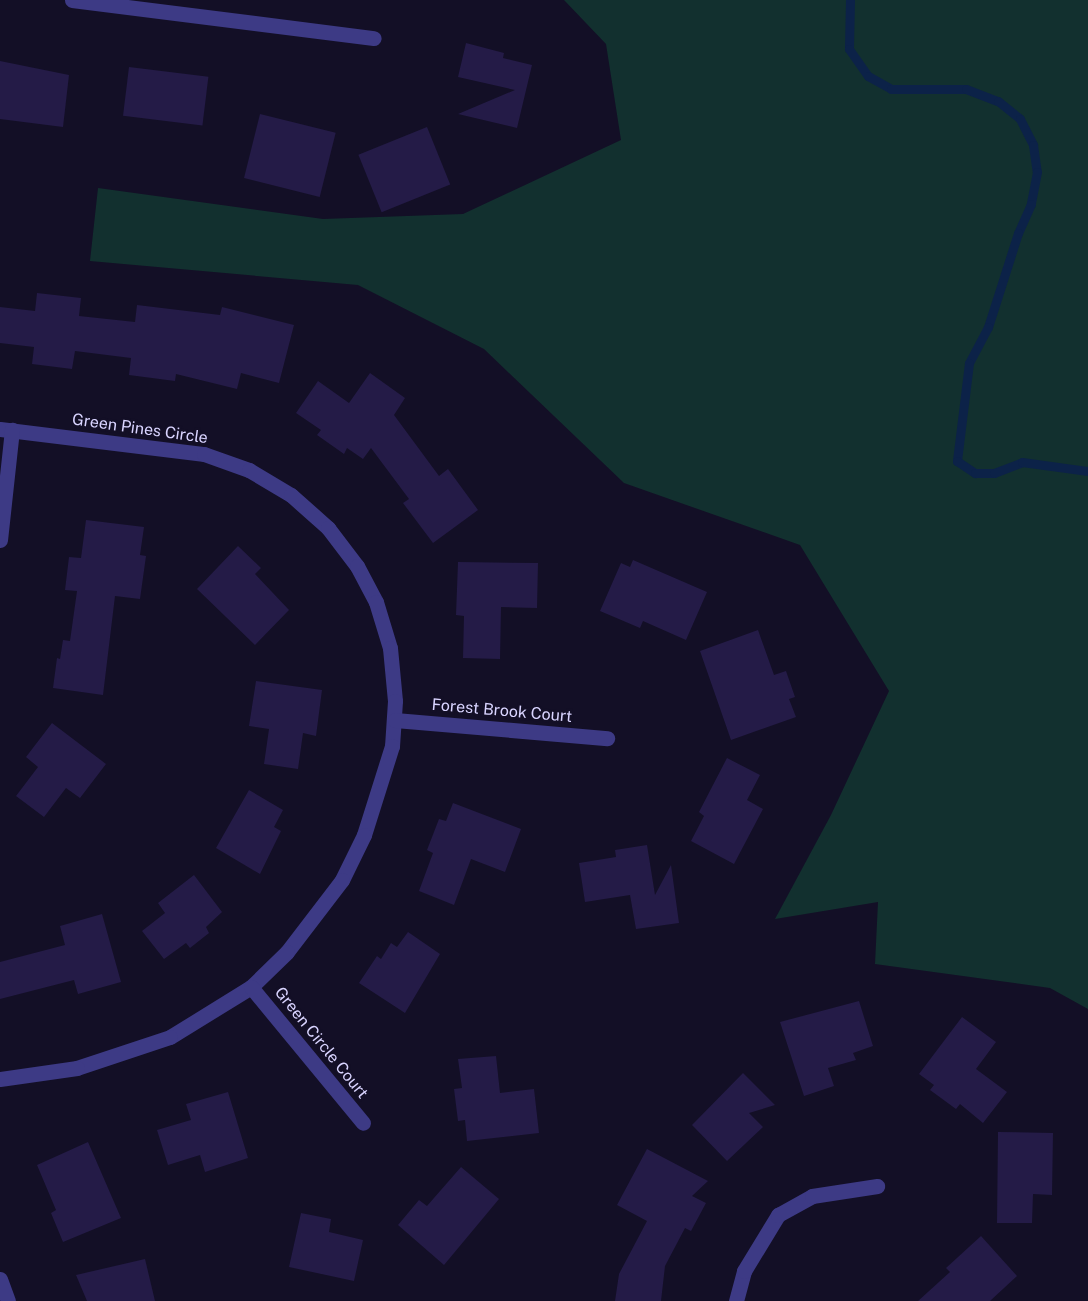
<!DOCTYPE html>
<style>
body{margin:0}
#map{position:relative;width:1088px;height:1301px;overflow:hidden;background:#130f26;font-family:"Public Sans",sans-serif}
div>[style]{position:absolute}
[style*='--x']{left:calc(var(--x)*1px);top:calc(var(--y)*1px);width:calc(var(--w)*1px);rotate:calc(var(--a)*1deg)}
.green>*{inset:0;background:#12302f}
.stream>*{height:9px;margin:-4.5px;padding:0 4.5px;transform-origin:4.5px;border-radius:4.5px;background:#0c2248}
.building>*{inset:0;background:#241b47;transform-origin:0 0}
.minor>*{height:15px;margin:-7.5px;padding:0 7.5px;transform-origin:7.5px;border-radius:7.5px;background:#3d3a85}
span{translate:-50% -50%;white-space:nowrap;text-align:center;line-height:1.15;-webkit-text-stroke:5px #130f26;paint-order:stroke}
.street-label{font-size:16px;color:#d9d4ff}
</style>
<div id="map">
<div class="green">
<i style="clip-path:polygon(564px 0,1088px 0,1088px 1009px,1050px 988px,875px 964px,878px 902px,775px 919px,831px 815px,889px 691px,800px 545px,624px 483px,484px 349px,358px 285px,90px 261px,98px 188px,323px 219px,463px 214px,621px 140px,606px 44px)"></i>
</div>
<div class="stream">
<i style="--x:850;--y:0;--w:49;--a:91.2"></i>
<i style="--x:849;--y:49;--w:33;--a:55"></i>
<i style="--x:868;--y:76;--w:26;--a:29"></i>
<i style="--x:891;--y:89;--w:75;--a:0"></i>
<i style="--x:966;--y:89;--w:34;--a:21"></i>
<i style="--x:998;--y:101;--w:28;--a:39"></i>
<i style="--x:1020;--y:119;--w:29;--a:63"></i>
<i style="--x:1033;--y:145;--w:27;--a:82"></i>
<i style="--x:1037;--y:172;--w:33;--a:101"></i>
<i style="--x:1031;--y:204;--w:32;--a:114"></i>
<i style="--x:1018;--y:233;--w:99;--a:107.7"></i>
<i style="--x:988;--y:327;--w:41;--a:117.8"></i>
<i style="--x:969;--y:363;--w:99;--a:97"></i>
<i style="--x:957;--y:461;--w:22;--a:34"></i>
<i style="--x:975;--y:473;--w:19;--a:0"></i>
<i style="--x:994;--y:473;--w:30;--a:-21"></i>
<i style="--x:1022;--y:462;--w:67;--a:7.8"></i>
</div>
<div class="building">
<i style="clip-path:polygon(466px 43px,504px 53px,503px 58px,532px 65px,517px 128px,458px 114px,515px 90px,458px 77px)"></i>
<i style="clip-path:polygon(0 61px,69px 75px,63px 127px,0 119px)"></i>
<i style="left:129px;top:67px;width:80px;height:49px;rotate:7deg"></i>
<i style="left:260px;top:114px;width:78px;height:66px;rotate:14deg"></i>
<i style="left:427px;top:127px;width:62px;height:74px;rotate:68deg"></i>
<i style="clip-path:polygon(37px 293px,81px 298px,79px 316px,135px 322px,137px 305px,220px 315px,222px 307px,294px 325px,279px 383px,241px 373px,237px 389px,176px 374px,175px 381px,129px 375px,131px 358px,75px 351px,72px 369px,32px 364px,34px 347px,0 343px,0 307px,35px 311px)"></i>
<i style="clip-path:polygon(370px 373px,405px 398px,394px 415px,439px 476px,448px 469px,478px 510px,433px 543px,403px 503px,409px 499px,371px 448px,363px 459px,347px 448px,344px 454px,317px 435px,321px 430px,296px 413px,318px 381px,349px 403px)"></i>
<i style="clip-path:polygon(86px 520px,144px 527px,140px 555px,146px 556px,140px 599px,115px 596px,103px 695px,53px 688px,57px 658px,60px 659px,63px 640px,70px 641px,77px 591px,65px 590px,69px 557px,81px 558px)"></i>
<i style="clip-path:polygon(238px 546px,261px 568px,255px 574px,289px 610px,255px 645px,197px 589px)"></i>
<i style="clip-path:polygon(633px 560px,707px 592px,686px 640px,643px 621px,640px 628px,600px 611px,621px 563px,630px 567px)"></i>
<i style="clip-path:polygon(458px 562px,538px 563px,537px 608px,501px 607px,500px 659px,463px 658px,464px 616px,456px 615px)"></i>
<i style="clip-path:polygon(758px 630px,774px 675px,786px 671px,795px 697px,789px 699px,796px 717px,731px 740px,700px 651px)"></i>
<i style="clip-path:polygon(256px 681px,322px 690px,316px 736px,303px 733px,298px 769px,264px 764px,269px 729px,249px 726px)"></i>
<i style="clip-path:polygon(52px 723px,106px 764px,80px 798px,66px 788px,44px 817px,16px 796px,38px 767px,26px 757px)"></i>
<i style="clip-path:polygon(727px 758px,760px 775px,747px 800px,763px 809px,734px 864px,691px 841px,704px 816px,699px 812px)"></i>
<i style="clip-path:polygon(249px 790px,283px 810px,274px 827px,281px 831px,260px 874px,216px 848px)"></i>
<i style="clip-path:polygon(453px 803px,521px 829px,505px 872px,471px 859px,454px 905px,419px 891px,433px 853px,427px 850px,439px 819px,446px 821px)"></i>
<i style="clip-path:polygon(647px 845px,655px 895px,671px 865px,679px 923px,636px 929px,630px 895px,585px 902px,579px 863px,616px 857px,615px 850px)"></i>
<i style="clip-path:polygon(194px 875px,222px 912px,206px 927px,209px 933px,190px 948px,186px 943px,164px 959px,142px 931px,165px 913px,158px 903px)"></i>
<i style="clip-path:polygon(102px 914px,121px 982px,78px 994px,74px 980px,0 999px,0 962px,65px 945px,60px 926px)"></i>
<i style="clip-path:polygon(408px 932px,440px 954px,405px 1013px,359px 983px,377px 956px,381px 959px,391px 943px,397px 947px)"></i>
<i style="clip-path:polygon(859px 1001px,873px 1046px,853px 1053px,856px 1060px,828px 1068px,834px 1086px,804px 1096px,780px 1022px)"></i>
<i style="clip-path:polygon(962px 1017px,996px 1042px,976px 1069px,1007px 1092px,983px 1123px,960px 1104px,956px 1109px,930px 1090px,934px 1085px,919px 1074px)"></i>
<i style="clip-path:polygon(496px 1056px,500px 1093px,534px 1089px,539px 1133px,467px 1141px,465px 1120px,458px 1121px,454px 1089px,462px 1088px,458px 1059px)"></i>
<i style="clip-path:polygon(743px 1073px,775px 1105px,749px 1113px,763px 1127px,727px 1161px,692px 1125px)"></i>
<i style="clip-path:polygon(228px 1092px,248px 1158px,205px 1172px,200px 1155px,168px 1165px,157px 1130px,191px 1120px,186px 1104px)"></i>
<i style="clip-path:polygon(998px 1132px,1053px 1133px,1052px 1195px,1033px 1194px,1032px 1223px,997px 1223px)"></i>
<i style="clip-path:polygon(88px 1142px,121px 1218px,63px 1242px,51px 1213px,56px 1210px,37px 1165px)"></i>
<i style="clip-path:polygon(647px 1149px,708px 1181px,692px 1196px,706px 1203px,691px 1231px,685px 1228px,665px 1266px,661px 1301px,615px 1301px,619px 1274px,647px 1221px,617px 1205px)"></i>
<i style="clip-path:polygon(461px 1167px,499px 1199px,444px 1265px,398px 1225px,419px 1200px,427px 1206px)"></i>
<i style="clip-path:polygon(301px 1213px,331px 1219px,329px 1232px,363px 1240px,354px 1281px,289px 1267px)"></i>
<i style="clip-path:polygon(981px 1236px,1017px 1276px,990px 1301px,918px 1301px,950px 1272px,946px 1268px)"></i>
<i style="clip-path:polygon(145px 1259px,155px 1301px,87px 1301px,76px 1275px)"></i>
</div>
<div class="minor">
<i style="--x:72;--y:0;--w:304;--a:7.2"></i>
<i style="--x:0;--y:429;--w:206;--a:7"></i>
<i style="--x:204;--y:454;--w:48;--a:19.6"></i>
<i style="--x:249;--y:470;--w:49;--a:30.8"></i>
<i style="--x:291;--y:495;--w:50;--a:41.7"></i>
<i style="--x:328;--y:528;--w:48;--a:52.7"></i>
<i style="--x:357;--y:566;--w:41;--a:62.2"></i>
<i style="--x:376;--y:602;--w:48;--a:73.1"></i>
<i style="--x:390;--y:648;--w:53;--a:84.6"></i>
<i style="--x:395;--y:701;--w:45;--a:93.8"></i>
<i style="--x:392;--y:746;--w:93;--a:107.5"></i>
<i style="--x:364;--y:835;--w:50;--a:116.1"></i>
<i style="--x:342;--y:880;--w:91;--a:127.4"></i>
<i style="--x:287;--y:952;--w:50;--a:135.8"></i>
<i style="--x:251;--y:987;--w:95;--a:148.3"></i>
<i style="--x:170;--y:1037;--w:98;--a:161.6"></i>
<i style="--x:77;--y:1068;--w:78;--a:171.9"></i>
<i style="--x:0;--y:540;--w:111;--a:-83.8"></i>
<i style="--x:395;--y:720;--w:213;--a:4.9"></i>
<i style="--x:251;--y:987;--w:176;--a:50.5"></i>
<i style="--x:0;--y:1279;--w:23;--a:70"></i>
<i style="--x:736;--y:1301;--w:31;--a:-75"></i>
<i style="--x:744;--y:1271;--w:66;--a:-58.7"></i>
<i style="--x:778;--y:1215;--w:39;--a:-29"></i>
<i style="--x:812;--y:1196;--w:66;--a:-8.7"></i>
</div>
<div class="street-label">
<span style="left:140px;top:429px;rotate:8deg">Green Pines Circle</span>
<span style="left:502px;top:711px;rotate:5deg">Forest Brook Court</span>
<span style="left:321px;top:1043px;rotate:51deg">Green Circle Court</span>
</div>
</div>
